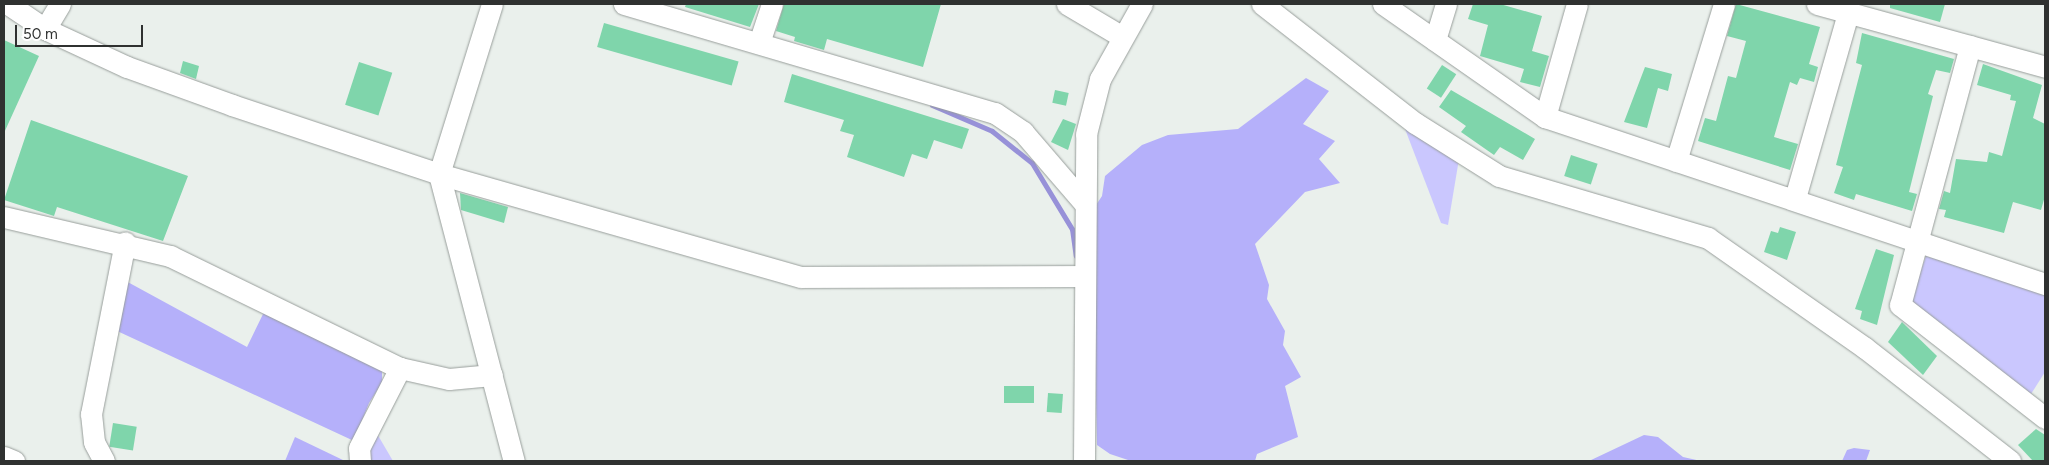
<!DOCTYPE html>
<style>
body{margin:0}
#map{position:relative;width:2049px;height:465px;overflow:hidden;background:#eaf0ec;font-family:Figtree,sans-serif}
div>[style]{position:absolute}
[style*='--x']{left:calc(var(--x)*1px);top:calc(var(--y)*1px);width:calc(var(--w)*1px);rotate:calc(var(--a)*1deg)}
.green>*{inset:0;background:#cac7fe}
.forest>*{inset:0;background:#b5b0fa}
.stream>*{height:5px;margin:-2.5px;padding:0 2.5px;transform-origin:2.5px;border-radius:2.5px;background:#9791d8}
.building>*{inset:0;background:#7fd5ab;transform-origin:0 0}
.roads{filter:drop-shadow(0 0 1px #989e9b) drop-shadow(0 0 1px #989e9b)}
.minor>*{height:21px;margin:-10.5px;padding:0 10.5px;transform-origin:10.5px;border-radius:10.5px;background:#fff}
span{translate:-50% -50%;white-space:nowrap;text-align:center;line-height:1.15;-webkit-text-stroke:4px #fff;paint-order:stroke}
.frame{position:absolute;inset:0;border:5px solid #2f3130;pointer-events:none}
.scale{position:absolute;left:15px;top:25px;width:128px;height:22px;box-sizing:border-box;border:2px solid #2f3130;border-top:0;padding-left:6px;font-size:15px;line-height:18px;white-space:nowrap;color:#2f3130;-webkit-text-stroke:4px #fff;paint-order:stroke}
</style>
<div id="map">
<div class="green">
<i style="clip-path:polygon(1408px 126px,1459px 159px,1448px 225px,1441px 223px,1405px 129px)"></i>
<i style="clip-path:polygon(1926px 256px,2045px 294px,2045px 372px,2031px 394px,1910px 300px)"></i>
<i style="clip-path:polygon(376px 432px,393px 461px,367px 461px,366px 451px)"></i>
</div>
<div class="forest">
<i style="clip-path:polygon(1306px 78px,1329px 91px,1303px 124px,1335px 141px,1319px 159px,1340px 183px,1305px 192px,1255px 244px,1269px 285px,1267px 299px,1285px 331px,1283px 345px,1301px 377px,1285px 386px,1298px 437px,1257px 454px,1255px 461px,1131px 461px,1110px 454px,1097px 445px,1092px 211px,1102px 196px,1105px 176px,1142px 145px,1168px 135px,1238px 129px)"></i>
<i style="clip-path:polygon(124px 280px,247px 347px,265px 310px,382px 368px,382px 383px,369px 403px,354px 441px,115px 330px)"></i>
<i style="clip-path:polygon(1644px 435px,1658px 437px,1683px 457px,1701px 461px,1589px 461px)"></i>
<i style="clip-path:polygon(295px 437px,345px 461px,285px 461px)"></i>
<i style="clip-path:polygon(1854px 448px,1870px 450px,1866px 461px,1842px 461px,1847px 450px)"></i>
</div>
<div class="stream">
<i style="--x:932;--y:105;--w:65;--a:23.4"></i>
<i style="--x:992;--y:131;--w:51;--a:38.7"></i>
<i style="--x:1032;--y:163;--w:77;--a:58.8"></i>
<i style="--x:1072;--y:229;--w:27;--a:82"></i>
</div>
<div class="building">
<i style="clip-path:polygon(686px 4px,759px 4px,750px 27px,685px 7px)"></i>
<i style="clip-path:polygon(784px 4px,941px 4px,923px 67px,827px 39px,824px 50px,794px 41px,795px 37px,776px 31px)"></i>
<i style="clip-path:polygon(1473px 4px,1500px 4px,1542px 16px,1532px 51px,1549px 56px,1540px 87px,1520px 82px,1524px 69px,1480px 56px,1488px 25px,1468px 19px)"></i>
<i style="clip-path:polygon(1736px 4px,1820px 27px,1809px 64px,1818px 67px,1814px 82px,1800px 78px,1797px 85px,1790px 82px,1774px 137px,1798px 144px,1790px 170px,1698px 141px,1705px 118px,1716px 121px,1728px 76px,1736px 78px,1746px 41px,1727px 36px)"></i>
<i style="clip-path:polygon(1890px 4px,1945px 4px,1940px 22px,1890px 8px)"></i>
<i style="left:604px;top:23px;width:140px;height:25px;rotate:16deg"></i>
<i style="clip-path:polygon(1862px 33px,1954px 59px,1950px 73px,1936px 70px,1928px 94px,1933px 96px,1909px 192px,1917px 194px,1912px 211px,1856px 194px,1854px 200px,1834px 193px,1843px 167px,1836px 165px,1862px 65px,1856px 63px)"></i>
<i style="clip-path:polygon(4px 40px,39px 56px,4px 133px)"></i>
<i style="clip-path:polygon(183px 61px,199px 66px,196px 79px,180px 73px)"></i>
<i style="left:359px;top:62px;width:35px;height:45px;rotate:18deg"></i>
<i style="clip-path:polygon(1983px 64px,2042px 85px,2033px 118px,2045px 124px,2045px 196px,2041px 210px,2013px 202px,2004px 233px,1944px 217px,1946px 210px,1939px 209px,1944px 191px,1950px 193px,1956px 159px,1987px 162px,1989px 152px,2002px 156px,2016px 101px,2010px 100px,2011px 95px,1977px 85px)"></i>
<i style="left:1442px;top:65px;width:17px;height:28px;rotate:33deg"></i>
<i style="clip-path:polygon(1645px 67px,1672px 74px,1668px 91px,1658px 88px,1647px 128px,1624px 122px)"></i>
<i style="clip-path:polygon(792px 74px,969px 129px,962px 149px,934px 140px,927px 159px,912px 154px,904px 177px,847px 157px,854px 135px,840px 131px,844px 120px,784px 102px)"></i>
<i style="left:1055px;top:90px;width:14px;height:13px;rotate:12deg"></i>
<i style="clip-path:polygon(1451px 90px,1535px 139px,1523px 160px,1500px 147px,1494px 155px,1461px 132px,1466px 126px,1439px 107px)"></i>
<i style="clip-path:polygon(1063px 119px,1076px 124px,1068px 150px,1051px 142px)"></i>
<i style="clip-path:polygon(31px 120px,188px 176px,163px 241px,57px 207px,54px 216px,4px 200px)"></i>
<i style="left:1571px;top:155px;width:28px;height:22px;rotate:18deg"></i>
<i style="clip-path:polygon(460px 193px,508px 207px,504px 223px,461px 210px)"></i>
<i style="clip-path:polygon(1780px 227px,1796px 232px,1787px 260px,1764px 252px,1771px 231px,1778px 233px)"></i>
<i style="clip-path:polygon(1876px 249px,1894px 255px,1877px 325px,1860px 319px,1862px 311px,1855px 309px)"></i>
<i style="clip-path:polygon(1902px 322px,1937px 356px,1923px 375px,1888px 342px)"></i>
<i style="left:1004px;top:386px;width:30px;height:17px"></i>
<i style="left:1048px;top:393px;width:15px;height:19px;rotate:4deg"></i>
<i style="left:113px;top:423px;width:24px;height:24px;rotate:9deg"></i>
<i style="clip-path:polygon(2036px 429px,2045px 435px,2045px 461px,2033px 461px,2018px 445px)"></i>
</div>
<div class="roads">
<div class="minor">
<i style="--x:8;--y:4;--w:45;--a:34"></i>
<i style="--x:45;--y:29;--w:90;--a:24.9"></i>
<i style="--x:127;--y:67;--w:112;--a:19.9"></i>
<i style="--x:232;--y:105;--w:218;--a:18.4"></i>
<i style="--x:439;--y:174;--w:376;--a:15.9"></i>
<i style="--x:801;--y:277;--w:284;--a:-0.2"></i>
<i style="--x:492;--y:4;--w:178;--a:107.3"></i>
<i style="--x:439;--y:174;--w:297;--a:75.4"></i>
<i style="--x:624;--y:4;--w:387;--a:16.4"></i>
<i style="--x:995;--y:113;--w:34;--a:34"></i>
<i style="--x:1023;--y:132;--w:94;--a:49.3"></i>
<i style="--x:1067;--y:4;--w:63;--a:30.7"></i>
<i style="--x:1262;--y:4;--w:194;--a:37.9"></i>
<i style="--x:1415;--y:123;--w:99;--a:32.2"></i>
<i style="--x:1499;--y:176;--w:218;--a:16.5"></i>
<i style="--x:1708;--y:238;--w:192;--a:35"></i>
<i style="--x:1865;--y:348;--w:184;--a:37.9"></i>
<i style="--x:1383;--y:4;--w:198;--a:34.9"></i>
<i style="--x:1545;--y:117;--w:527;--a:18.47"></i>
<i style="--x:1817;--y:4;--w:237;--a:15.4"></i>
<i style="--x:45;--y:29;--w:29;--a:-59"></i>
<i style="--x:1435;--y:40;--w:38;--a:-73"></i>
<i style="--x:759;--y:43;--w:41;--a:-71.6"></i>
<i style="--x:1970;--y:46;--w:268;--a:105.1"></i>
<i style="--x:1900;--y:305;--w:184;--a:37.9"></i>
<i style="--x:1545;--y:117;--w:117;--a:-74.2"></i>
<i style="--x:1676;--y:161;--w:164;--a:-73"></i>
<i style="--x:1795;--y:198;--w:192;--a:-74"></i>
<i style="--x:4;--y:217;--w:171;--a:13.2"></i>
<i style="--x:170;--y:256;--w:256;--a:26"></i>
<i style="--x:400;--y:368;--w:50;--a:12.7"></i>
<i style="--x:449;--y:379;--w:43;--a:-5.3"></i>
<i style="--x:4;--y:457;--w:11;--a:22"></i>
<i style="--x:104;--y:461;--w:21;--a:-118"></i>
<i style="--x:94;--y:442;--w:28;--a:-96"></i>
<i style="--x:91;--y:414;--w:175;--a:-78.8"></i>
<i style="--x:360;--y:461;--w:13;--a:-94"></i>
<i style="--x:359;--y:448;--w:90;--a:-62.9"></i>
<i style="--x:1084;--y:461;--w:327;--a:-89.6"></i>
<i style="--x:1086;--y:134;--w:57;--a:-75.7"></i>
<i style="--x:1100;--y:79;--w:86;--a:-60.8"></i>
</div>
</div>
<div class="frame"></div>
<div class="scale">50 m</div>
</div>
